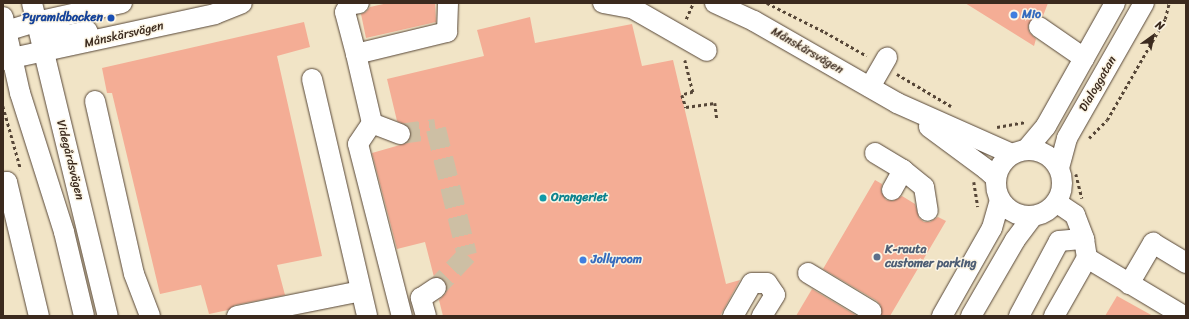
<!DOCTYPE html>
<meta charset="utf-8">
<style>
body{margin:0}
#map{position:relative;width:1189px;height:319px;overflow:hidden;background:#f1e4c6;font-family:Sriracha,sans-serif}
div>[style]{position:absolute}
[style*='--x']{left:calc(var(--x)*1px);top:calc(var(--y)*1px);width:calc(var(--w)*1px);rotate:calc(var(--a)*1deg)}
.building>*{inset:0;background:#f4ad95}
.minor-tunnel>*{height:20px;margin-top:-10px;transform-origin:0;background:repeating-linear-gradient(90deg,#cdbfa4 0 20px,transparent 0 30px)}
.path>*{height:2.5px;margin-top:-1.25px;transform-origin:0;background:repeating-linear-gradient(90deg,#564637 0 3px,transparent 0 6px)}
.roads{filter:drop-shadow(0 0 1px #564637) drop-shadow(0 0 1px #564637)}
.minor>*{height:20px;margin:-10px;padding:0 10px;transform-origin:10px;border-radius:10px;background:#fff}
.minor>.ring{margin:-10px;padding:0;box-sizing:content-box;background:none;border:20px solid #fff;border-radius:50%}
.dots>*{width:11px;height:11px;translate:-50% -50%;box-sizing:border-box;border:2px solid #fcf5e5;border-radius:50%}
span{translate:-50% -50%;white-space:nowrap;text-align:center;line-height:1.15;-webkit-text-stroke:3px #fcf5e5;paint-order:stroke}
.shop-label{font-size:12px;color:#366cbe;font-weight:700}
.left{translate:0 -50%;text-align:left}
.transit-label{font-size:12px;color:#164399;font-weight:700}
.right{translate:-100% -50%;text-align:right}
.street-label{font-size:12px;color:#3b2a1e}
.culture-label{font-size:12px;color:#0d838f;font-weight:700}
.service-label{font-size:12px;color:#4e5e75;font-weight:700}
.frame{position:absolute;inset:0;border:4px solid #3b2a1e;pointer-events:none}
.north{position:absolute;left:1133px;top:16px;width:40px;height:40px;-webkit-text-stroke:3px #fcf5e5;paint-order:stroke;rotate:33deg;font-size:11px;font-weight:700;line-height:16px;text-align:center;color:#3b2a1e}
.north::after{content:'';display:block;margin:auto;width:14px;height:18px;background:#3b2a1e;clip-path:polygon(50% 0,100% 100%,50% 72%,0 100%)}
</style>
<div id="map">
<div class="building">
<i style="clip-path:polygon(388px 3px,435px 3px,436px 22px,366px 38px,361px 14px,366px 12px,370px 7px)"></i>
<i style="clip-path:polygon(965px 3px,1048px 3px,1043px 16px,1034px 17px,1028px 26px,1029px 32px,1036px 39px,1034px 46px)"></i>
<i style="clip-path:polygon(530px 17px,535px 43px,632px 24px,642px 66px,673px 60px,726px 284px,740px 280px,720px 316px,443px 316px,439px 300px,446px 293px,447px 287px,441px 278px,434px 277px,425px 242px,397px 249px,372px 153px,407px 143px,411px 139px,411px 133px,409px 127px,397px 121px,387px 79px,484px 56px,477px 30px)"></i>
<i style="clip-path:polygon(304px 22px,310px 47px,277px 56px,322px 256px,277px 265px,285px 295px,235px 305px,228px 310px,209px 314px,201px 285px,160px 294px,112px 93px,107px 93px,102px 68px)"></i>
<i style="clip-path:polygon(875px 180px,882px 184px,881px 191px,886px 200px,893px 201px,902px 196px,915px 204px,919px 218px,924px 222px,930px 222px,938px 217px,946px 221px,890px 316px,881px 316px,881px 306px,877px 301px,823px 269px)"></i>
<i style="clip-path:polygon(812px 289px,857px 316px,796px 316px)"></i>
<i style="clip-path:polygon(1117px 296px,1153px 316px,1105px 316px)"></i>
</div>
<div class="minor-tunnel">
<i style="--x:400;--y:134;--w:36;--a:-8"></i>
<i style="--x:436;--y:129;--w:130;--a:76.2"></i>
<i style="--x:467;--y:255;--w:45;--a:133.2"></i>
</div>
<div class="path">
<i style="--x:767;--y:3;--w:65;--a:26.6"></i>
<i style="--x:825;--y:32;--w:48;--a:29.7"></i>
<i style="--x:686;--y:19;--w:17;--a:-66"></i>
<i style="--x:685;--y:60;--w:33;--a:76"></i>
<i style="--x:693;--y:92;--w:11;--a:165"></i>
<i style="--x:682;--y:95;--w:13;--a:72"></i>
<i style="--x:686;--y:107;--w:29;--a:-8"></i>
<i style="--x:715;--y:103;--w:16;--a:83"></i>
<i style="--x:897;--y:74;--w:63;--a:30.7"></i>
<i style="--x:3;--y:106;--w:66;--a:74.3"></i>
<i style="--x:997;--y:127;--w:29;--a:-10"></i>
<i style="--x:1089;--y:138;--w:25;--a:-45"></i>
<i style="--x:1107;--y:120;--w:116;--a:-60.1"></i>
<i style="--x:1165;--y:19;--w:16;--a:-76"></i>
<i style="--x:1076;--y:174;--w:25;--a:76"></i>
<i style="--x:974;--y:182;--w:25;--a:81"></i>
</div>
<div class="roads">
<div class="minor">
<i style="--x:32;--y:3;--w:322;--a:76.4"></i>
<i style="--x:603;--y:3;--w:29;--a:10"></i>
<i style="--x:632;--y:8;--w:86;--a:29.8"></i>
<i style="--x:715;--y:3;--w:43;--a:24.8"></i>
<i style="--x:754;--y:21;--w:165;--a:29.8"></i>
<i style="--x:897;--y:103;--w:126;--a:23.9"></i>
<i style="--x:3;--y:17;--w:78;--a:77.4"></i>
<i style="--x:20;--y:93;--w:146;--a:72.4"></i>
<i style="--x:64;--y:232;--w:86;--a:76.6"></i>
<i style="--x:36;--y:22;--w:27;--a:27"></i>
<i style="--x:60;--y:34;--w:9;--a:6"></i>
<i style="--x:69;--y:35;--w:19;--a:-12"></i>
<i style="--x:1039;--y:27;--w:55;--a:34.6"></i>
<i style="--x:3;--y:32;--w:34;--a:-17"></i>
<i style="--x:36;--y:22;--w:88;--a:-12.5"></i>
<i style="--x:356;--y:54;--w:43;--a:-104.7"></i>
<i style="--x:345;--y:12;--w:8;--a:-60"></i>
<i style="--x:349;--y:5;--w:10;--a:-11"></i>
<i style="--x:3;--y:60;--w:217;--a:-12.2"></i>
<i style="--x:215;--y:14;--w:29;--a:-22"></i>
<i style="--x:312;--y:79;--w:243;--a:76.9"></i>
<i style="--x:870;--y:87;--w:34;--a:-60"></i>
<i style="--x:95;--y:101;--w:177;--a:77.3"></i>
<i style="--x:134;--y:274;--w:45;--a:69.1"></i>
<i style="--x:372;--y:123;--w:25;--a:124"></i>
<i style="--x:358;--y:144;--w:178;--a:75.7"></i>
<i style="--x:929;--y:127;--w:71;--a:36.4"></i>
<i style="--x:986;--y:169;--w:13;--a:42"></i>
<i style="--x:400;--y:134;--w:30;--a:-159"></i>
<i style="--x:372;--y:123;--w:71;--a:-103.1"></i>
<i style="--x:356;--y:54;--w:94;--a:-13.6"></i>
<i style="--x:447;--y:32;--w:29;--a:-88"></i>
<i style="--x:1026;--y:150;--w:31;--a:-50"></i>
<i style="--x:1046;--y:126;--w:141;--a:-60.7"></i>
<i class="ring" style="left:996px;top:150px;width:46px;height:46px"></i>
<i style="--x:875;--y:153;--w:33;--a:31"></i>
<i style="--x:903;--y:170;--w:27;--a:39"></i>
<i style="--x:924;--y:187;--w:24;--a:81"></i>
<i style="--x:1059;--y:168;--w:31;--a:-75"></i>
<i style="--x:1067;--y:138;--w:155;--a:-60.3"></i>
<i style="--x:3;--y:183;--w:4;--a:-14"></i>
<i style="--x:7;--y:182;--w:138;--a:76.6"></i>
<i style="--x:892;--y:190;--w:23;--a:-61"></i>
<i style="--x:1056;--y:202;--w:23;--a:34"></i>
<i style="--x:1075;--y:215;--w:26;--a:69"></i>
<i style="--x:1084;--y:239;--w:19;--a:81"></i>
<i style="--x:1087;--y:258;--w:113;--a:30.9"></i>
<i style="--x:808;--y:273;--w:74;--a:31.1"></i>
<i style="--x:1129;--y:284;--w:48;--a:-59.7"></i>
<i style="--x:1153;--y:243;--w:39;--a:31"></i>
<i style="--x:237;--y:316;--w:126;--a:-11.4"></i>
<i style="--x:426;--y:316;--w:19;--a:-106"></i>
<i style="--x:421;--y:298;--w:18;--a:-34"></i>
<i style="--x:733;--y:316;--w:38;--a:-60"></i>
<i style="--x:752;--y:283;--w:15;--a:0"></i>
<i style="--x:767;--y:283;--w:14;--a:56"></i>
<i style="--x:775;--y:295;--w:25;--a:122"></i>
<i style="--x:942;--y:316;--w:101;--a:-60.4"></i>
<i style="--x:992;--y:228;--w:29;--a:-74"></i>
<i style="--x:971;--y:316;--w:88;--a:-59.9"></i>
<i style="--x:1015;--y:240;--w:30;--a:-53"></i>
<i style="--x:1019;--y:316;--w:85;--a:-61.9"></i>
<i style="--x:1059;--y:241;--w:25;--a:-5"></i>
<i style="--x:1054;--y:316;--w:67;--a:-60.4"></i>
</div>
</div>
<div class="dots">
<i style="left:1014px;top:15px;background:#3f7fe0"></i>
<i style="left:111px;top:18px;background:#1a4fb4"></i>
<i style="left:543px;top:198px;background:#0f9aa8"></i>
<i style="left:877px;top:257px;background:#5c6f8a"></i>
<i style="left:583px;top:260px;background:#3f7fe0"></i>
</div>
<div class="shop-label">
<span class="left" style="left:1022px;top:15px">Mio</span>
<span class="left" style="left:591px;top:260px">Jollyroom</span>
</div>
<div class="transit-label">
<span class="right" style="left:103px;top:18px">Pyramidbacken</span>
</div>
<div class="street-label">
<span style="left:124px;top:35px;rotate:-13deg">Månskärsvägen</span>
<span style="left:807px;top:51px;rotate:30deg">Månskärsvägen</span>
<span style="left:1098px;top:84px;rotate:-60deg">Dialoggatan</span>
<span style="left:70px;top:160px;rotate:76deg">Videgårdsvägen</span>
</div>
<div class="culture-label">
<span class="left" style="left:551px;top:198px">Orangeriet</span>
</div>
<div class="service-label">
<span class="left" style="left:885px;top:257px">K-rauta<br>customer parking</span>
</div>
<div class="frame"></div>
<div class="north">N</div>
</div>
